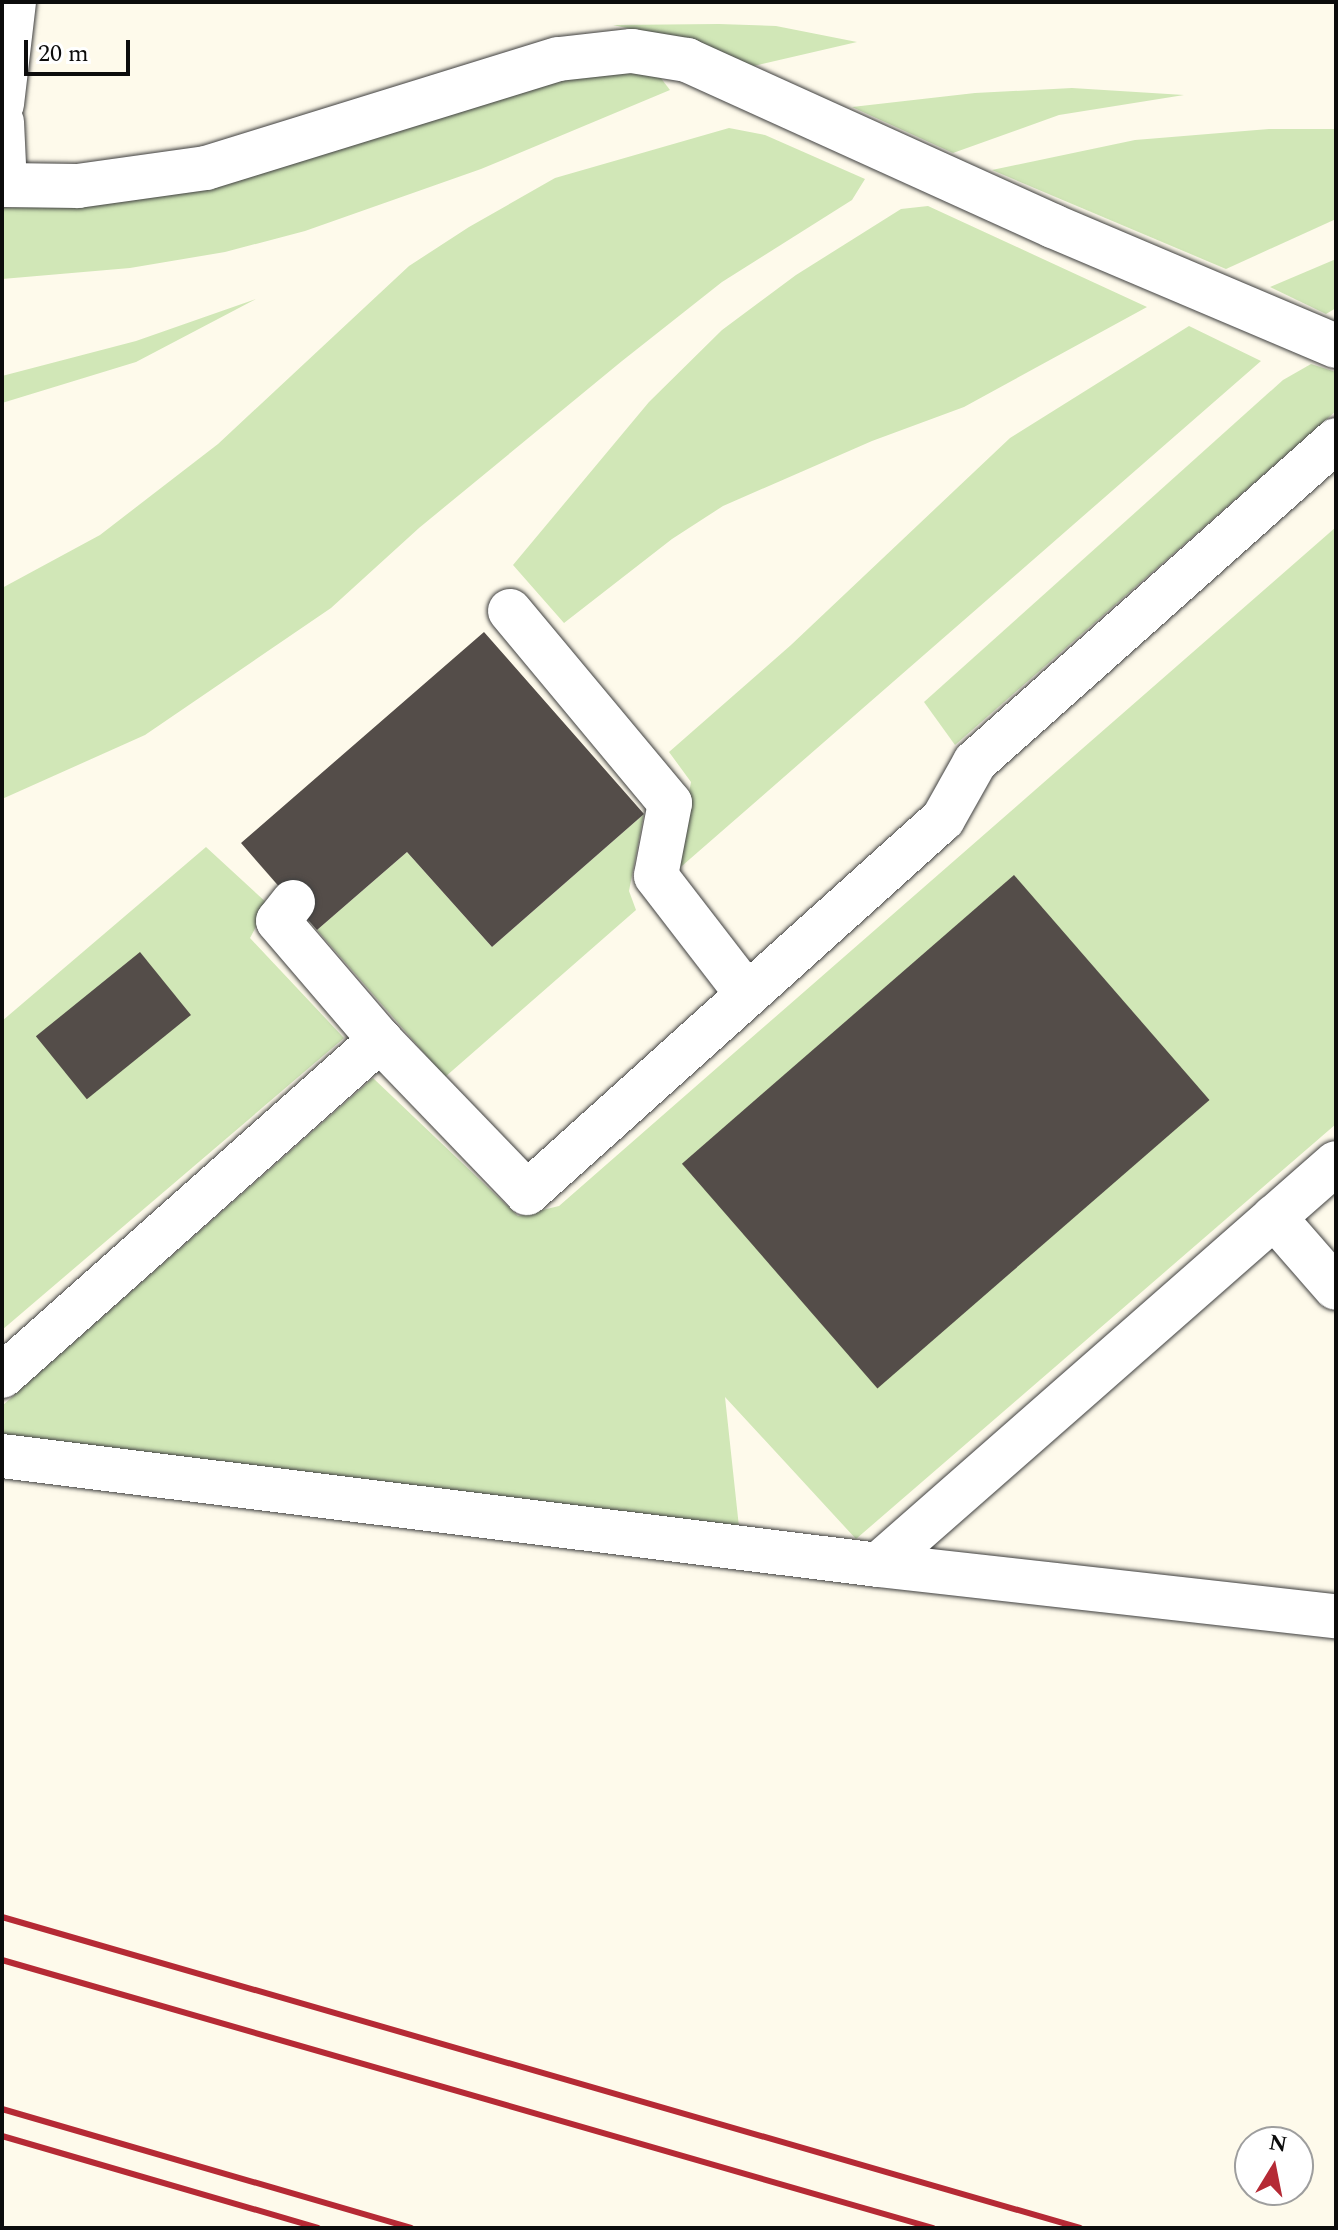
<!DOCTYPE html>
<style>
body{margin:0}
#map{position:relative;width:1338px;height:2230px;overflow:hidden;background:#fefaeb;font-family:Spectral,serif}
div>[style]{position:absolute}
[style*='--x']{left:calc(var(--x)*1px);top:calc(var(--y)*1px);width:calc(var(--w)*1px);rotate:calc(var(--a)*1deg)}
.green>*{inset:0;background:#d1e7b7}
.building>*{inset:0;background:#544d49;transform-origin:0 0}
.roads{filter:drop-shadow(0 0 2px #3f3f3f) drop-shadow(0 0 2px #3f3f3f)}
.minor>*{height:44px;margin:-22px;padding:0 22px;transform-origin:22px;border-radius:22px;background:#fff}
.rail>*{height:6px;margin:-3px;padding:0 3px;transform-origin:3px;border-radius:3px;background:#b52a35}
span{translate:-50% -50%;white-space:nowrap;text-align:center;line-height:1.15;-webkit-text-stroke:8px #fff;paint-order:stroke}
.frame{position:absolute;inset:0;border:4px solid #0c0c0c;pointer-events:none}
.north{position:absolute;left:1234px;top:2126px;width:80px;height:80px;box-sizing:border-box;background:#fff;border:2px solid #9e9e9e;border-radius:50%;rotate:10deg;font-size:22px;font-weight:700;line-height:32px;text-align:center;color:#0c0c0c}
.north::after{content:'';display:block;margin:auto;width:28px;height:36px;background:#b52a35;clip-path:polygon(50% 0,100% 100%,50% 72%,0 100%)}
.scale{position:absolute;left:24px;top:40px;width:106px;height:36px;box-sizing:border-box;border:4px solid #0c0c0c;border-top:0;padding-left:10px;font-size:24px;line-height:28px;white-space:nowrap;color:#0c0c0c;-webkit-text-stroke:6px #fff;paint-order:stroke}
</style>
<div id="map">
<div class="green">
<i style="clip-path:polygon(719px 24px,776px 26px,857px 42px,745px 68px,697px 44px,613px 25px)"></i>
<i style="clip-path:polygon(594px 67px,660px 77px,670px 90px,481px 169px,305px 231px,225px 252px,130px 268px,2px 279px,2px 208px,91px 205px)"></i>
<i style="clip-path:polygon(1072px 88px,1184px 95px,1059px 115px,953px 153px,852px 107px,975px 93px)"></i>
<i style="clip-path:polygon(729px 128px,765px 135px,865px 179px,852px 200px,722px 282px,622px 361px,419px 528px,331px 608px,145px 735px,2px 799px,2px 588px,100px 535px,218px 444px,409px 266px,469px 227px,555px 178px)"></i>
<i style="clip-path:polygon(1269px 129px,1336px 129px,1336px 219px,1226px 269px,992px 170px,1135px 140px)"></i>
<i style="clip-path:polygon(928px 206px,1147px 307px,964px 407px,872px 441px,723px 506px,672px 539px,564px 623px,513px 565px,649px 402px,722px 330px,796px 275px,901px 209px)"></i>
<i style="clip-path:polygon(1336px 259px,1336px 308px,1326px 314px,1270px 287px)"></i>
<i style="clip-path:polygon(256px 299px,136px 362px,2px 403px,2px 376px,136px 341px)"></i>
<i style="clip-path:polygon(1189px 326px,1261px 361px,675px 872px,691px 782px,669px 752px,791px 645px,1010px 438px)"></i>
<i style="clip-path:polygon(1311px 364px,1336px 372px,1336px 411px,955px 745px,924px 702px,1283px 380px)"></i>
<i style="clip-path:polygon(1336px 527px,1336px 1124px,856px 1539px,725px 1397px,739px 1527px,2px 1436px,2px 1406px,373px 1078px,518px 1216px,559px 1206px)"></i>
<i style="clip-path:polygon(644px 814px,629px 891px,636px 910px,445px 1077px,317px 930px,407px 852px,492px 947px)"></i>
<i style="clip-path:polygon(206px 847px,268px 904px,250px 938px,344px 1038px,2px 1330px,2px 1021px)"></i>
</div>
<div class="building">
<i style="clip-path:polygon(484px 632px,644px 814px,492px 947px,407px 852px,317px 930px,241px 843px)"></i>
<i style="left:1014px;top:875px;width:298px;height:440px;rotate:49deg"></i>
<i style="left:140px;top:952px;width:81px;height:134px;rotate:51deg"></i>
</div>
<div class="roads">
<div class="minor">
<i style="--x:2;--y:104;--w:103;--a:-83.3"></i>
<i style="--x:2;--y:122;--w:63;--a:87.3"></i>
<i style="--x:5;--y:185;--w:73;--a:0.8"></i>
<i style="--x:78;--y:186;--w:129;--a:-8"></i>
<i style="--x:206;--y:168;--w:369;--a:-17.2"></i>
<i style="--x:559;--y:59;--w:73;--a:-6.3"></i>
<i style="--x:632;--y:51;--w:56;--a:9.3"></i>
<i style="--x:687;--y:60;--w:402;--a:24.4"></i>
<i style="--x:1053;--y:226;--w:307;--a:23"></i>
<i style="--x:510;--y:611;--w:250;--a:50.2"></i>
<i style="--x:670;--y:803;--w:74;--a:100.9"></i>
<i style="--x:656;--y:876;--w:148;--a:52.4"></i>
<i style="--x:293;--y:902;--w:24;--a:128"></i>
<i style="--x:278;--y:921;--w:157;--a:49.4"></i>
<i style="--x:1274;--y:1217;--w:94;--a:48.9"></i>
<i style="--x:2;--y:1376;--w:506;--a:-41.63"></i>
<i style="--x:380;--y:1040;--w:212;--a:46.1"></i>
<i style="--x:527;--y:1193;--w:559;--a:-41.96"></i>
<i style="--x:943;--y:819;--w:65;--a:-60.7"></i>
<i style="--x:975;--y:762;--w:484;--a:-41.7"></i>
<i style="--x:2;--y:1456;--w:883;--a:7.09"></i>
<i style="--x:878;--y:1565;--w:461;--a:6.4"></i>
<i style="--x:878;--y:1565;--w:609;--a:-41.27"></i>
</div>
</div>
<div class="rail">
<i style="--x:2;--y:1917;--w:1122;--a:16.09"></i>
<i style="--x:2;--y:1960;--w:969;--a:16.06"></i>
<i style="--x:2;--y:2109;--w:426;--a:16.2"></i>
<i style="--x:2;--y:2136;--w:329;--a:16.2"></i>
</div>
<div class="frame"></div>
<div class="north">N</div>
<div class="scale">20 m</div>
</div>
